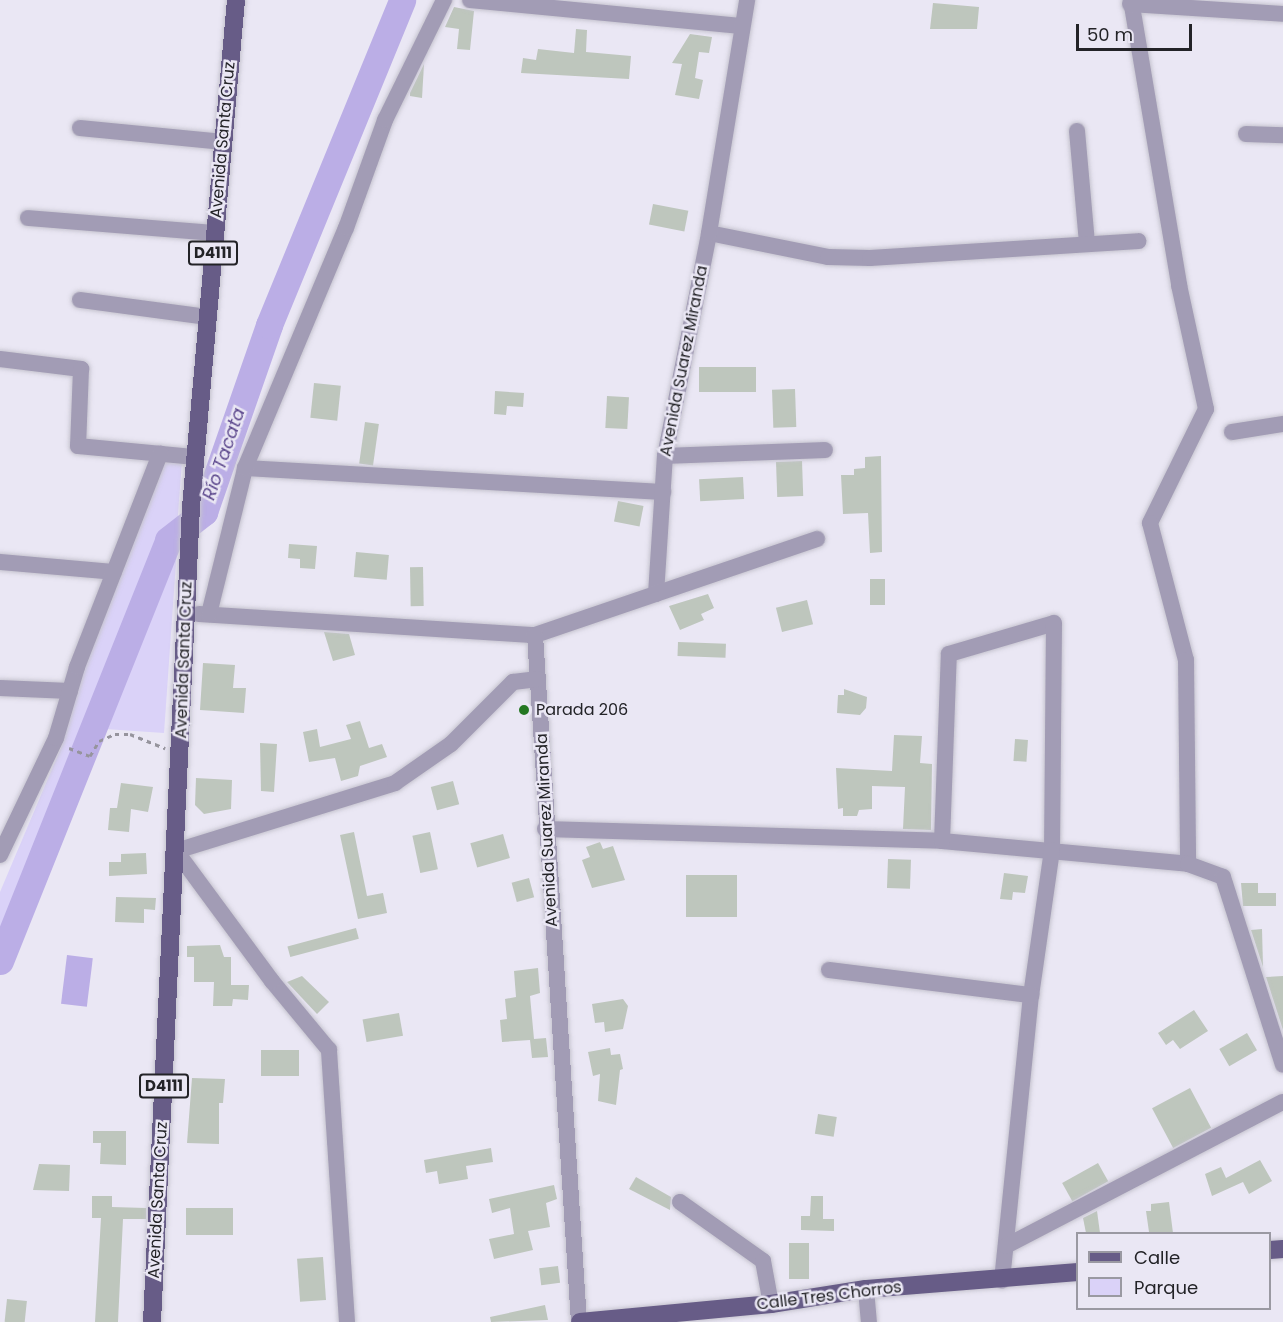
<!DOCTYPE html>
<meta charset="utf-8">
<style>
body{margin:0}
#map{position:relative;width:1283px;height:1322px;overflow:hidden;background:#eae7f4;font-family:Poppins,sans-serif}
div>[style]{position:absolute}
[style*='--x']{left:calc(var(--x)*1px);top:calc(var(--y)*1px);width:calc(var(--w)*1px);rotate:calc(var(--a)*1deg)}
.green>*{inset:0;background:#dad2f8}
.water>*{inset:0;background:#bbaee6;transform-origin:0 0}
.river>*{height:27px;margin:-13.5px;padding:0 13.5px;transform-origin:13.5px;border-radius:13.5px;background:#bbaee6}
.building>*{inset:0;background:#bec6bd;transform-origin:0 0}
.path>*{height:3px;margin-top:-1.5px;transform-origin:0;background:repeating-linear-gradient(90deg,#96949d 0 4.5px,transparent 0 9px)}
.roads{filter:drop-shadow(0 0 2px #c6c4cf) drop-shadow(0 0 2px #c6c4cf)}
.minor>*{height:16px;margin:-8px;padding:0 8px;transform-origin:8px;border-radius:8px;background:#a29cb5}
.major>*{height:18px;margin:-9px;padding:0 9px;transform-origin:9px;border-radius:9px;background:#675c87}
.dots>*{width:16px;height:16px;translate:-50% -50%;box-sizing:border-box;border:3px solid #eae7f4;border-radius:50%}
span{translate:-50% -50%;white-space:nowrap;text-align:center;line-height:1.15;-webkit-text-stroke:5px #eae7f4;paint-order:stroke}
.shield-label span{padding:2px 4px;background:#eae7f4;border:2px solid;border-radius:4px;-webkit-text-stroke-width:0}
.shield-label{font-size:15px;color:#232327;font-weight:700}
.street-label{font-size:16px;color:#232327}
.poi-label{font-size:16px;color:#232327}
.left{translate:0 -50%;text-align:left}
.water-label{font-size:18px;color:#5c488d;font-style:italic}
.legend{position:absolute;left:1076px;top:1232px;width:195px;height:78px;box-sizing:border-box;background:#eae7f4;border:2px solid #9a99a2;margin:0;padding:8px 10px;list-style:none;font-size:18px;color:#232327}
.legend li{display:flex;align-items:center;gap:12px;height:30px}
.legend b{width:30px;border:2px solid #9a99a2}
.scale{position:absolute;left:1076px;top:24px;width:116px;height:27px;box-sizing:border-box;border:3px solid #232327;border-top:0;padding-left:8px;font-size:18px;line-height:21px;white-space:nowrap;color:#232327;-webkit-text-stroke:4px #eae7f4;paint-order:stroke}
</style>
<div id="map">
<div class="green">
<i style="clip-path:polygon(166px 460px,182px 461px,177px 528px,166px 531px,0 931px,0 892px,63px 743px,83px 671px)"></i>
<i style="clip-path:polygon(177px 548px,164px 733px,105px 729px)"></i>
</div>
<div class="water">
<i style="left:67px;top:955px;width:26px;height:49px;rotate:7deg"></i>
</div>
<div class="river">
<i style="--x:0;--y:961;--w:453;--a:-68.2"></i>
<i style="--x:168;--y:540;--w:46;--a:-37.9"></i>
<i style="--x:204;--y:512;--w:198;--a:-70.8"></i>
<i style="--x:269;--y:325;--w:351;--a:-67.7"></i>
</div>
<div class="building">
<i style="clip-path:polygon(933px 3px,979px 7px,977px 29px,930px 29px)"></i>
<i style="clip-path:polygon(454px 7px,474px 11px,470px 50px,457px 49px,459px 29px,445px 27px)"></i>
<i style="clip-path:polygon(576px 29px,587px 30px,586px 52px,631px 56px,629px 79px,521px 73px,523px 58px,536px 60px,538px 49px,574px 53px)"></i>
<i style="clip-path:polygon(690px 34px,712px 37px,709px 53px,699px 52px,695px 78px,703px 80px,699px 99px,675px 95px,682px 64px,672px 63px)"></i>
<i style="clip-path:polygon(424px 64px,422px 98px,410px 96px,410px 93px)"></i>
<i style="left:653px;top:204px;width:36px;height:21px;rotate:11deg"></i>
<i style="left:756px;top:367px;width:25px;height:57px;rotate:90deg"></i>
<i style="left:314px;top:383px;width:27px;height:35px;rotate:6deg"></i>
<i style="left:795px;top:389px;width:38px;height:23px;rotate:88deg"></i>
<i style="clip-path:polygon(495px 391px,524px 393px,523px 407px,507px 406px,506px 415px,494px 414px)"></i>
<i style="left:607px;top:396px;width:22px;height:32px;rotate:3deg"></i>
<i style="left:365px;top:422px;width:14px;height:42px;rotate:8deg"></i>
<i style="clip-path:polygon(881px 456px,882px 552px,870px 553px,868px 513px,843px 514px,841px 475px,854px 475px,854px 469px,865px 468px,865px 457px)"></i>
<i style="left:802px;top:461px;width:35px;height:26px;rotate:88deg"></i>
<i style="left:743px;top:477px;width:22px;height:44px;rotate:87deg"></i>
<i style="left:618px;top:501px;width:26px;height:21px;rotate:11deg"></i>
<i style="clip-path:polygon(289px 544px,317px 546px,315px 569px,300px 568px,300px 559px,288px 558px)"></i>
<i style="left:356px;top:552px;width:33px;height:25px;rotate:5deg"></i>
<i style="left:423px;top:567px;width:39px;height:13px;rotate:89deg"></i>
<i style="left:870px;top:579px;width:15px;height:26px"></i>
<i style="clip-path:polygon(708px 594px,714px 608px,701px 614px,704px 620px,680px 630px,669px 606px)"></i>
<i style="left:807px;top:600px;width:25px;height:32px;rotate:76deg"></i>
<i style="clip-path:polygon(324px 632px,349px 634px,355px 655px,333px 661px)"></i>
<i style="left:678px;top:642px;width:48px;height:14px;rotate:2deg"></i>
<i style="clip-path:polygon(203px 663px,235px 665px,233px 688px,246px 688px,244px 713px,200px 710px)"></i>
<i style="clip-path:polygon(844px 689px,867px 697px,866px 708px,860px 715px,837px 713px,838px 695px,844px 695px)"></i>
<i style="clip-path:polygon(360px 721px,369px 748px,382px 744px,387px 757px,360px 766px,358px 776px,341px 781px,335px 758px,309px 762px,303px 732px,317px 729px,320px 747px,351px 739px,346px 725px)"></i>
<i style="clip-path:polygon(894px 735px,922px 736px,920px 763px,932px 764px,931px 830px,903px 829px,905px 787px,872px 786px,872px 809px,859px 810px,857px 816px,843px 816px,843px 808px,838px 809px,836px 768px,892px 771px)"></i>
<i style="left:1015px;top:739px;width:13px;height:22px;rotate:4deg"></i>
<i style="clip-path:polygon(260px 743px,277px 744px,274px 792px,261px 791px)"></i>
<i style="clip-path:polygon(196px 778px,232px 780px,231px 809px,204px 814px,195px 805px)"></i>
<i style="left:453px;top:781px;width:24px;height:23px;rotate:75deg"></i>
<i style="clip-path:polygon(121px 783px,153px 787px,148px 812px,131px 809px,129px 832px,108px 830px,110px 808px,117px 808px)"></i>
<i style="clip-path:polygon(354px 832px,367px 896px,383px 893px,387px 913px,358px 919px,340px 835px)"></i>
<i style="left:430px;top:832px;width:38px;height:18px;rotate:78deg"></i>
<i style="left:503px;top:834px;width:25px;height:34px;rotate:74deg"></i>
<i style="clip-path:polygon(600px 842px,603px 849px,613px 846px,625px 880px,592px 888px,582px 860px,590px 857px,586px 847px)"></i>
<i style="clip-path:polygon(146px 853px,147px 874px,109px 876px,109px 862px,121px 862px,121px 854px)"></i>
<i style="left:888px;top:859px;width:23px;height:29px;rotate:2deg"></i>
<i style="clip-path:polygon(1004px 873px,1028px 876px,1025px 893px,1013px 892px,1012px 900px,1000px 899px)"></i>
<i style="left:686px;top:875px;width:51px;height:42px"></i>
<i style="left:529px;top:878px;width:20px;height:18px;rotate:75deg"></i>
<i style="clip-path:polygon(1241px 883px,1258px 883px,1258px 893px,1276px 893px,1276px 906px,1243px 906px)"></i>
<i style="clip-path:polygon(116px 897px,156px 898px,155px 910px,144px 909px,144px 923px,115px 922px)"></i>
<i style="left:356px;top:928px;width:11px;height:71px;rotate:75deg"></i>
<i style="clip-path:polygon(1262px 929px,1263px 967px,1251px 930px)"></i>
<i style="clip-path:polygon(220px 945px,224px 957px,231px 957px,231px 985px,249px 985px,248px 1000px,233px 999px,232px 1006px,213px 1006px,214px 982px,194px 982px,194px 957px,187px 957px,187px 946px)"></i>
<i style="clip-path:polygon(538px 968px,540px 993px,530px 996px,534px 1039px,546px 1038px,548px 1057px,532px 1058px,530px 1040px,502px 1042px,500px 1020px,507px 1019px,505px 999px,516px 997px,514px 971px)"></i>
<i style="clip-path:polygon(302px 976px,329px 1002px,317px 1014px,287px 982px)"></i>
<i style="clip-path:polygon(1283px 976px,1283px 1030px,1266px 977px)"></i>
<i style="clip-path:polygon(623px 999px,628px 1006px,623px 1029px,605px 1032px,604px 1022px,595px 1023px,592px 1004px)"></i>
<i style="clip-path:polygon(1194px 1010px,1208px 1031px,1180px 1049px,1173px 1040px,1166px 1045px,1158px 1033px)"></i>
<i style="left:399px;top:1013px;width:23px;height:37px;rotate:80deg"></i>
<i style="left:1247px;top:1033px;width:20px;height:32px;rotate:60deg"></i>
<i style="clip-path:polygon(610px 1048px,611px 1055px,620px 1054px,623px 1069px,620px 1070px,616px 1105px,598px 1101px,600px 1074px,593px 1076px,588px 1052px)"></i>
<i style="left:299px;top:1050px;width:26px;height:38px;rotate:90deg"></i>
<i style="clip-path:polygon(192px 1078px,225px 1079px,223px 1103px,219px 1103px,219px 1144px,187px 1143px)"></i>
<i style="left:1190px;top:1088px;width:45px;height:43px;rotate:62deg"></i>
<i style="left:818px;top:1114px;width:19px;height:20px;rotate:9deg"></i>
<i style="clip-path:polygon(93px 1131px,126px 1131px,126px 1165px,100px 1164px,101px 1143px,93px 1143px)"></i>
<i style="clip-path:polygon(491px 1148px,493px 1162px,466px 1166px,468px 1179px,439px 1184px,437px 1171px,426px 1173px,424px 1160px)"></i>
<i style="clip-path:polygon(1260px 1160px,1272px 1181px,1249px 1194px,1243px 1182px,1212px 1196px,1205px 1174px,1221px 1167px,1226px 1178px)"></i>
<i style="left:1098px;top:1163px;width:21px;height:41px;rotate:61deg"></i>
<i style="clip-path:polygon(39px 1164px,70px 1165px,69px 1191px,33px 1190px)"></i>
<i style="clip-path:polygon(636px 1177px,671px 1197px,670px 1210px,629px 1189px)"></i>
<i style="clip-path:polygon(554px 1185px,557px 1199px,546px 1203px,550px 1227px,528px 1231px,533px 1250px,494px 1259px,489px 1239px,514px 1234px,510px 1208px,492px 1213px,489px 1199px)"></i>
<i style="clip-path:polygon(92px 1196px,112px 1196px,112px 1207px,146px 1208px,146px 1219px,123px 1219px,118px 1322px,95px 1322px,101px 1218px,92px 1218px)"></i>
<i style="clip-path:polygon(811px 1196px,823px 1196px,823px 1219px,834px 1219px,834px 1231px,801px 1230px,801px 1216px,810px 1216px)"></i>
<i style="clip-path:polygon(1169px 1202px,1173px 1233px,1149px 1232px,1146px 1211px,1151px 1211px,1151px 1204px)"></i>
<i style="left:233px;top:1208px;width:27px;height:47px;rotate:90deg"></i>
<i style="clip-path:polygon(1097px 1211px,1100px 1233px,1086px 1233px,1083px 1218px)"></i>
<i style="left:789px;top:1243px;width:20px;height:36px"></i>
<i style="left:323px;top:1257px;width:43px;height:26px;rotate:86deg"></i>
<i style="left:558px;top:1266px;width:17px;height:19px;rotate:83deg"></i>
<i style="left:7px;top:1299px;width:20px;height:23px;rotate:6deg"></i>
<i style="clip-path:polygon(545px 1305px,548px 1320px,491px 1322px,490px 1317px)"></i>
</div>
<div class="path">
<i style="--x:69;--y:748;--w:22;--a:21"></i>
<i style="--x:90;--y:756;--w:17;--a:-59"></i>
<i style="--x:99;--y:741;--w:17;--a:-24"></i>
<i style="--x:115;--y:734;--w:15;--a:0"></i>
<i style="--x:130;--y:734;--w:38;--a:22"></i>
</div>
<div class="roads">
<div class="minor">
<i style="--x:470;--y:0;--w:272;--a:5.5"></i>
<i style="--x:1131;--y:0;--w:289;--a:80.4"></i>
<i style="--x:1179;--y:285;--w:127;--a:77.7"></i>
<i style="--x:1206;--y:409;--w:127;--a:116.2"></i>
<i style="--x:1150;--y:523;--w:142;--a:75.3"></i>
<i style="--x:1186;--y:660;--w:204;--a:89.4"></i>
<i style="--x:1130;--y:4;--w:153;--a:3.7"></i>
<i style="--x:80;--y:128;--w:144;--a:5.6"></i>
<i style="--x:1077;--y:131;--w:113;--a:84.9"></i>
<i style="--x:1246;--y:134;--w:37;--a:2"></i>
<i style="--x:28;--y:218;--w:188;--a:4.6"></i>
<i style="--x:709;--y:233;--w:121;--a:11.4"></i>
<i style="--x:828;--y:257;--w:42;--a:1.4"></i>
<i style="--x:870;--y:258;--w:269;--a:-3.6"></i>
<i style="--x:80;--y:300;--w:128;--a:7.6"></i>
<i style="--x:0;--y:359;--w:82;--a:7"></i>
<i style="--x:81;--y:369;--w:77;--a:92.2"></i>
<i style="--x:78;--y:446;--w:118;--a:5.4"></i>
<i style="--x:1232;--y:432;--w:52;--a:-8.9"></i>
<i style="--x:665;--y:456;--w:160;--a:-2.1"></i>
<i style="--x:245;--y:468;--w:419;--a:3.3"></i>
<i style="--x:0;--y:562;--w:114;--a:5"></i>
<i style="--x:656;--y:594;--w:138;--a:-86.3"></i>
<i style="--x:665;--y:456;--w:227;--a:-78.8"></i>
<i style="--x:709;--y:233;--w:236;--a:-80.7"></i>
<i style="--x:199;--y:614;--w:337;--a:3.6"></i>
<i style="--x:535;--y:635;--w:298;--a:-18.8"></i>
<i style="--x:209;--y:614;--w:150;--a:-76.1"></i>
<i style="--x:245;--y:468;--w:260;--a:-67.2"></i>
<i style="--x:346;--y:228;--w:115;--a:-70.1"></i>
<i style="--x:385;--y:120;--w:134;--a:-63.8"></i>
<i style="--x:535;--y:635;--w:688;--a:86.34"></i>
<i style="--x:0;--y:688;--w:70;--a:2.5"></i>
<i style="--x:545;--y:829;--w:397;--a:1.7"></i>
<i style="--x:942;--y:841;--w:247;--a:5.3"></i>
<i style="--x:1188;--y:864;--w:37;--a:20"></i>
<i style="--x:1223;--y:877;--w:197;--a:72.3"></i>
<i style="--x:942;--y:841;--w:187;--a:-87.9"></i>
<i style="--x:949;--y:654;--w:109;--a:-16.4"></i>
<i style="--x:1054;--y:623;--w:227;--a:90.5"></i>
<i style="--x:1052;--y:850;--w:147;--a:98.2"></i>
<i style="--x:1031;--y:995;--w:287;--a:95.8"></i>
<i style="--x:0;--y:855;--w:130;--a:-64.4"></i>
<i style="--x:56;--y:738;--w:74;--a:-73.5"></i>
<i style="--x:77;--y:667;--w:229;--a:-68.7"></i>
<i style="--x:829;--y:970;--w:204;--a:7.1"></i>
<i style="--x:680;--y:1202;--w:102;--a:35.4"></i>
<i style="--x:763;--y:1261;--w:44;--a:79.5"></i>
<i style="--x:1006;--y:1246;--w:312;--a:-27.5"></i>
<i style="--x:866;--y:1289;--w:33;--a:85"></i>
<i style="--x:347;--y:1322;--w:273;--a:-93.8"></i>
<i style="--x:329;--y:1050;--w:89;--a:-129.6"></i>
<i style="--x:272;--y:981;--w:162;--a:-126.4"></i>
<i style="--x:176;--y:851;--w:229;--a:-17.2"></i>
<i style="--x:395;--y:783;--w:68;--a:-34.9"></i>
<i style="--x:451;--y:744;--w:88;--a:-45"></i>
<i style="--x:513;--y:682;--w:25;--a:-7"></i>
</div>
<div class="major">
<i style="--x:1270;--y:1250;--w:13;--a:-4"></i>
<i style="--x:152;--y:1322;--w:816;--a:-87.26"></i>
<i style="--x:191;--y:507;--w:509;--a:-84.93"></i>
<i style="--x:580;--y:1322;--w:192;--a:-5.4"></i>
<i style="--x:771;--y:1304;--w:96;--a:-9"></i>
<i style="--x:866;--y:1289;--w:213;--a:-4.6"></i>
</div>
</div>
<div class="dots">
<i style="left:524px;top:710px;background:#247722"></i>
</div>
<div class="shield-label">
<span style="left:213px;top:253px">D4111</span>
<span style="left:164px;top:1086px">D4111</span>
</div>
<div class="street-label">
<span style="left:223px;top:140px;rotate:-85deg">Avenida Santa Cruz</span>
<span style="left:684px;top:361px;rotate:-79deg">Avenida Suarez Miranda</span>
<span style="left:184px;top:660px;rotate:-88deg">Avenida Santa Cruz</span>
<span style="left:547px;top:830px;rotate:-93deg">Avenida Suarez Miranda</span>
<span style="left:158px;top:1200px;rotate:-87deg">Avenida Santa Cruz</span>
<span style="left:829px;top:1296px;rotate:-7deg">Calle Tres Chorros</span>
</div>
<div class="poi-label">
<span class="left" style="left:536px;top:710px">Parada 206</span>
</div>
<div class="water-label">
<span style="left:224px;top:454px;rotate:-71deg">Río Tacata</span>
</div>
<ul class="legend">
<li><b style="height:8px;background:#675c87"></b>Calle</li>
<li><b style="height:16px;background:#dad2f8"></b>Parque</li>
</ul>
<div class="scale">50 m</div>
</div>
